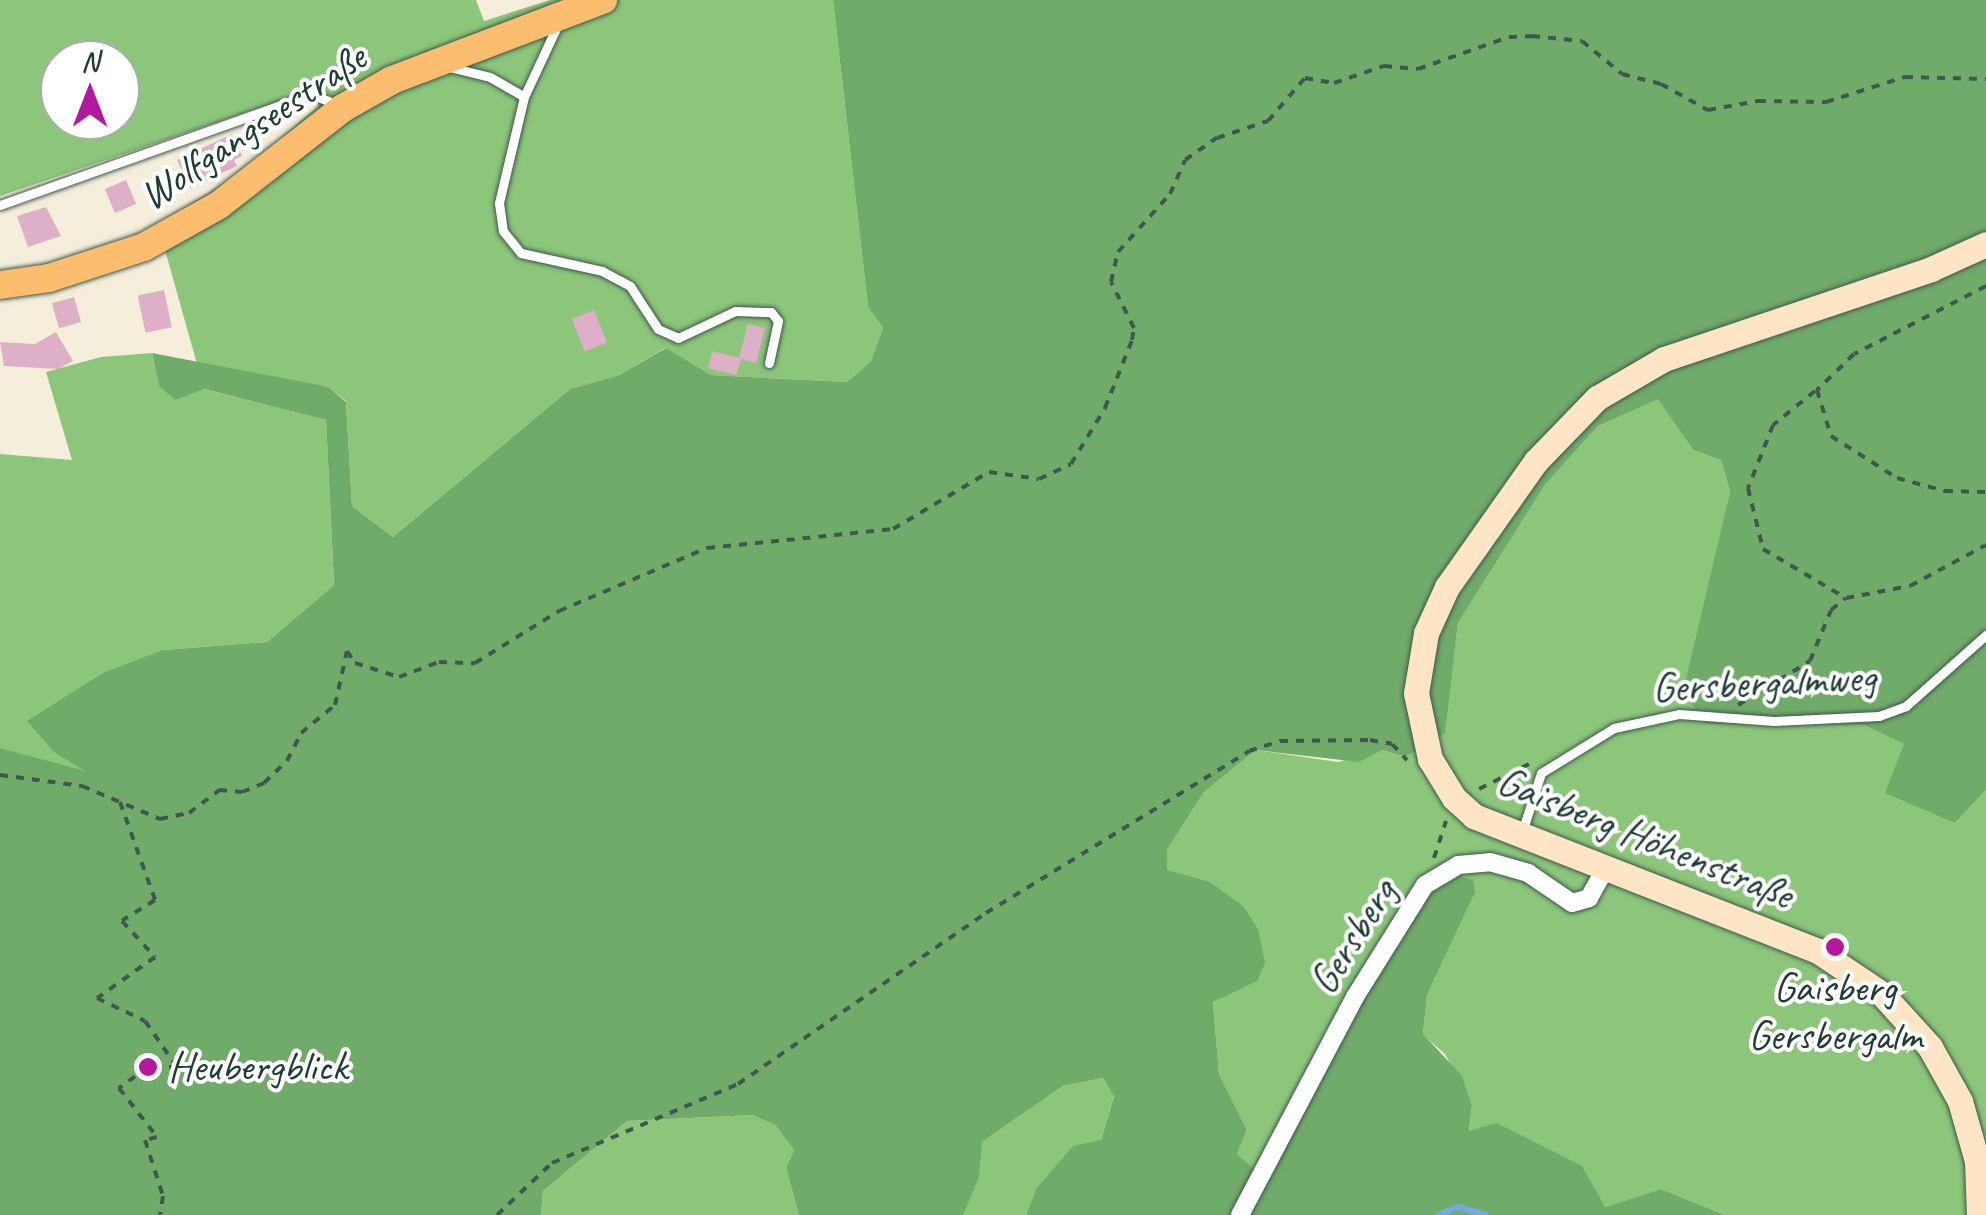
<!DOCTYPE html>
<meta charset="utf-8">
<style>
body{margin:0}
#map{position:relative;width:1986px;height:1215px;overflow:hidden;background:#f5eedb;font-family:Caveat,sans-serif}
div>[style]{position:absolute}
[style*='--x']{left:calc(var(--x)*1px);top:calc(var(--y)*1px);width:calc(var(--w)*1px);rotate:calc(var(--a)*1deg)}
.green>*{inset:0;background:#8cc67a}
.forest>*{inset:0;background:#71ab6a}
.stream>*{height:6px;margin:-3px;padding:0 3px;transform-origin:3px;border-radius:3px;background:#77a8e2}
.building>*{inset:0;background:#deb0c8;transform-origin:0 0}
.path>*{height:4px;margin-top:-2px;transform-origin:0;background:repeating-linear-gradient(90deg,#3f584d 0 8px,transparent 0 16px)}
.roads{filter:drop-shadow(0 0 2px #3f584d) drop-shadow(0 0 2px #3f584d)}
.service>*{height:9px;margin:-4.5px;padding:0 4.5px;transform-origin:4.5px;border-radius:4.5px;background:#fff}
.minor>*{height:18px;margin:-9px;padding:0 9px;transform-origin:9px;border-radius:9px;background:#fff}
.secondary>*{height:25px;margin:-12.5px;padding:0 12.5px;transform-origin:12.5px;border-radius:12.5px;background:#fee5c5}
.primary>*{height:28px;margin:-14px;padding:0 14px;transform-origin:14px;border-radius:14px;background:#fcbd6f}
.dots>*{width:28px;height:28px;translate:-50% -50%;box-sizing:border-box;border:5px solid #fff;border-radius:50%}
span{translate:-50% -50%;white-space:nowrap;text-align:center;line-height:1.15;-webkit-text-stroke:8px #fff;paint-order:stroke}
.street-label{font-size:42px;color:#1f3d34}
.poi-label{font-size:42px;color:#1f3d34}
.left{translate:0 -50%;text-align:left}
.north{position:absolute;left:40px;top:40px;width:100px;height:100px;box-sizing:border-box;background:#fff;border:2px solid #a5b1ae;border-radius:50%;rotate:0deg;font-size:28px;font-weight:700;line-height:40px;text-align:center;color:#1f3d34}
.north::after{content:'';display:block;margin:auto;width:35px;height:45px;background:#b5179e;clip-path:polygon(50% 0,100% 100%,50% 72%,0 100%)}
</style>
<div id="map">
<div class="green">
<i style="clip-path:polygon(evenodd,0 0,476px 0,484px 21px,550px 0,833px 0,868px 307px,883px 328px,872px 362px,847px 382px,711px 375px,665px 348px,619px 375px,570px 389px,393px 537px,352px 506px,346px 401px,329px 387px,197px 364px,158px 225px,245px 170px,319px 105px,306px 92px,0 196px,0 0,60px 60px,120px 60px,120px 120px,60px 120px,60px 60px)"></i>
<i style="clip-path:polygon(152px 353px,159px 386px,203px 389px,326px 420px,334px 585px,267px 642px,163px 650px,88px 772px,33px 762px,0 748px,0 454px,72px 460px,46px 372px,101px 357px)"></i>
<i style="clip-path:polygon(1658px 398px,1693px 450px,1721px 460px,1730px 492px,1715px 560px,1705px 723px,1864px 725px,1905px 744px,1955px 823px,1986px 790px,1986px 1215px,1725px 1215px,1661px 1189px,1605px 1207px,1469px 1132px,1472px 1106px,1445px 1054px,1423px 1035px,1427px 995px,1475px 893px,1264px 1179px,1237px 1154px,1247px 1130px,1219px 1074px,1213px 1001px,1257px 980px,1166px 870px,1167px 850px,1204px 792px,1256px 750px,1338px 762px,1382px 750px,1406px 757px,1444px 733px,1458px 623px,1545px 485px,1598px 426px)"></i>
<i style="clip-path:polygon(1103px 1078px,1114px 1095px,1101px 1140px,1036px 1189px,1026px 1215px,963px 1215px,982px 1142px,1063px 1086px)"></i>
<i style="clip-path:polygon(752px 1115px,775px 1125px,794px 1150px,786px 1168px,799px 1215px,541px 1215px,543px 1191px,627px 1121px)"></i>
</div>
<div class="forest">
<i style="clip-path:polygon(833px 0,1986px 0,1986px 790px,1955px 823px,1885px 793px,1904px 744px,1864px 725px,1706px 724px,1683px 692px,1730px 492px,1721px 460px,1693px 450px,1658px 399px,1598px 426px,1545px 485px,1458px 623px,1445px 733px,1406px 757px,1382px 750px,1359px 762px,1256px 750px,1204px 792px,1167px 850px,1167px 870px,1210px 882px,1243px 906px,1258px 929px,1265px 963px,1257px 981px,1213px 1002px,1219px 1074px,1247px 1130px,1237px 1154px,1264px 1178px,1354px 1007px,1426px 895px,1460px 876px,1473px 880px,1475px 893px,1427px 995px,1423px 1034px,1462px 1076px,1472px 1106px,1469px 1131px,1497px 1123px,1582px 1166px,1605px 1207px,1661px 1189px,1725px 1215px,1026px 1215px,1036px 1189px,1073px 1146px,1101px 1140px,1114px 1096px,1103px 1078px,1063px 1086px,982px 1142px,979px 1177px,963px 1215px,799px 1215px,786px 1168px,794px 1150px,775px 1125px,752px 1115px,627px 1121px,543px 1191px,541px 1215px,0 1215px,0 748px,85px 771px,54px 752px,27px 721px,103px 673px,163px 650px,267px 642px,334px 585px,326px 420px,204px 389px,175px 400px,159px 386px,152px 353px,329px 387px,346px 402px,352px 506px,393px 537px,570px 389px,619px 375px,666px 348px,711px 375px,847px 382px,871px 362px,883px 328px,868px 307px)"></i>
</div>
<div class="stream">
<i style="--x:1438;--y:1215;--w:22;--a:-22"></i>
<i style="--x:1458;--y:1207;--w:29;--a:16"></i>
</div>
<div class="building">
<i style="clip-path:polygon(232px 134px,242px 156px,234px 160px,237px 166px,190px 188px,177px 160px)"></i>
<i style="left:126px;top:180px;width:26px;height:23px;rotate:67deg"></i>
<i style="clip-path:polygon(46px 207px,61px 236px,28px 247px,17px 216px)"></i>
<i style="left:164px;top:290px;width:38px;height:27px;rotate:78deg"></i>
<i style="left:74px;top:297px;width:26px;height:23px;rotate:74deg"></i>
<i style="left:594px;top:310px;width:35px;height:24px;rotate:68deg"></i>
<i style="clip-path:polygon(748px 324px,765px 328px,756px 363px,741px 359px,736px 375px,708px 368px,712px 351px,739px 358px)"></i>
<i style="clip-path:polygon(56px 332px,73px 361px,58px 369px,4px 366px,0 342px,35px 344px)"></i>
</div>
<div class="path">
<i style="--x:1986;--y:286;--w:148;--a:152.7"></i>
<i style="--x:1854;--y:354;--w:52;--a:135.8"></i>
<i style="--x:1817;--y:390;--w:48;--a:73.1"></i>
<i style="--x:1831;--y:436;--w:78;--a:32.5"></i>
<i style="--x:1897;--y:478;--w:50;--a:15.2"></i>
<i style="--x:1945;--y:491;--w:41;--a:1.4"></i>
<i style="--x:1815;--y:391;--w:54;--a:141"></i>
<i style="--x:1773;--y:425;--w:68;--a:111.6"></i>
<i style="--x:1748;--y:488;--w:63;--a:76.2"></i>
<i style="--x:1763;--y:549;--w:96;--a:30.6"></i>
<i style="--x:1738;--y:705;--w:84;--a:-31.4"></i>
<i style="--x:1810;--y:661;--w:55;--a:-67.6"></i>
<i style="--x:1831;--y:610;--w:19;--a:-39"></i>
<i style="--x:1846;--y:598;--w:65;--a:-10.6"></i>
<i style="--x:1910;--y:586;--w:86;--a:-28.3"></i>
<i style="--x:0;--y:775;--w:83;--a:7.6"></i>
<i style="--x:82;--y:786;--w:85;--a:22.9"></i>
<i style="--x:160;--y:819;--w:30;--a:-12"></i>
<i style="--x:189;--y:813;--w:38;--a:-37"></i>
<i style="--x:219;--y:790;--w:23;--a:5"></i>
<i style="--x:242;--y:792;--w:24;--a:-22"></i>
<i style="--x:264;--y:783;--w:32;--a:-44"></i>
<i style="--x:287;--y:761;--w:31;--a:-63"></i>
<i style="--x:301;--y:733;--w:44;--a:-39.5"></i>
<i style="--x:335;--y:705;--w:55;--a:-77.5"></i>
<i style="--x:347;--y:651;--w:14;--a:56"></i>
<i style="--x:355;--y:663;--w:46;--a:17.7"></i>
<i style="--x:399;--y:677;--w:43;--a:-20.6"></i>
<i style="--x:439;--y:662;--w:36;--a:2"></i>
<i style="--x:475;--y:663;--w:99;--a:-31.8"></i>
<i style="--x:559;--y:611;--w:161;--a:-23.1"></i>
<i style="--x:707;--y:548;--w:187;--a:-5.8"></i>
<i style="--x:893;--y:529;--w:112;--a:-30.7"></i>
<i style="--x:989;--y:472;--w:50;--a:8"></i>
<i style="--x:1039;--y:479;--w:35;--a:-25"></i>
<i style="--x:1071;--y:464;--w:66;--a:-58.7"></i>
<i style="--x:1105;--y:408;--w:73;--a:-68.3"></i>
<i style="--x:1132;--y:340;--w:12;--a:-81"></i>
<i style="--x:1134;--y:328;--w:51;--a:-116.6"></i>
<i style="--x:1111;--y:282;--w:31;--a:-77"></i>
<i style="--x:1118;--y:252;--w:78;--a:-48.1"></i>
<i style="--x:1170;--y:194;--w:37;--a:-66"></i>
<i style="--x:1185;--y:160;--w:39;--a:-35"></i>
<i style="--x:1217;--y:138;--w:54;--a:-18.4"></i>
<i style="--x:1268;--y:121;--w:57;--a:-49.3"></i>
<i style="--x:1305;--y:78;--w:29;--a:10"></i>
<i style="--x:1334;--y:83;--w:53;--a:-18.8"></i>
<i style="--x:1384;--y:66;--w:34;--a:5"></i>
<i style="--x:1418;--y:69;--w:96;--a:-19.4"></i>
<i style="--x:1509;--y:37;--w:23;--a:-2"></i>
<i style="--x:1532;--y:36;--w:50;--a:5.7"></i>
<i style="--x:1582;--y:41;--w:52;--a:39.5"></i>
<i style="--x:1622;--y:74;--w:40;--a:14.4"></i>
<i style="--x:1661;--y:84;--w:54;--a:29"></i>
<i style="--x:1708;--y:110;--w:51;--a:-10.2"></i>
<i style="--x:1758;--y:101;--w:68;--a:0.8"></i>
<i style="--x:1826;--y:102;--w:83;--a:-17.6"></i>
<i style="--x:1905;--y:77;--w:81;--a:1.4"></i>
<i style="--x:1479;--y:789;--w:56;--a:-26.6"></i>
<i style="--x:120;--y:802;--w:104;--a:70.3"></i>
<i style="--x:155;--y:900;--w:39;--a:148"></i>
<i style="--x:122;--y:921;--w:49;--a:47.5"></i>
<i style="--x:155;--y:957;--w:71;--a:144.7"></i>
<i style="--x:97;--y:998;--w:53;--a:25.6"></i>
<i style="--x:145;--y:1021;--w:56;--a:55.2"></i>
<i style="--x:177;--y:1067;--w:29;--a:180"></i>
<i style="--x:148;--y:1067;--w:36;--a:144"></i>
<i style="--x:119;--y:1088;--w:62;--a:52.2"></i>
<i style="--x:157;--y:1137;--w:12;--a:166"></i>
<i style="--x:145;--y:1140;--w:59;--a:72.2"></i>
<i style="--x:163;--y:1196;--w:19;--a:99"></i>
<i style="--x:1434;--y:858;--w:39;--a:-72"></i>
<i style="--x:497;--y:1215;--w:76;--a:-43.4"></i>
<i style="--x:552;--y:1163;--w:202;--a:-23"></i>
<i style="--x:738;--y:1084;--w:301;--a:-34.6"></i>
<i style="--x:986;--y:913;--w:309;--a:-31.6"></i>
<i style="--x:1249;--y:751;--w:33;--a:-18"></i>
<i style="--x:1280;--y:741;--w:90;--a:-0.6"></i>
<i style="--x:1370;--y:740;--w:22;--a:10"></i>
<i style="--x:1392;--y:744;--w:22;--a:47"></i>
</div>
<div class="roads">
<div class="service">
<i style="--x:558;--y:24;--w:81;--a:115"></i>
<i style="--x:524;--y:97;--w:109;--a:103.3"></i>
<i style="--x:499;--y:203;--w:28;--a:82"></i>
<i style="--x:503;--y:231;--w:28;--a:51"></i>
<i style="--x:521;--y:253;--w:83;--a:12.5"></i>
<i style="--x:602;--y:271;--w:32;--a:28"></i>
<i style="--x:630;--y:286;--w:51;--a:56.9"></i>
<i style="--x:658;--y:329;--w:22;--a:24"></i>
<i style="--x:678;--y:338;--w:63;--a:-25.3"></i>
<i style="--x:735;--y:311;--w:36;--a:2"></i>
<i style="--x:771;--y:312;--w:11;--a:52"></i>
<i style="--x:778;--y:321;--w:43;--a:102.1"></i>
<i style="--x:445;--y:66;--w:46;--a:13.7"></i>
<i style="--x:490;--y:77;--w:39;--a:30"></i>
<i style="--x:0;--y:205;--w:330;--a:-19.6"></i>
<i style="--x:311;--y:94;--w:32;--a:22"></i>
<i style="--x:1522;--y:832;--w:62;--a:-72.1"></i>
<i style="--x:1541;--y:773;--w:86;--a:-31.7"></i>
<i style="--x:1614;--y:728;--w:66;--a:-12.2"></i>
<i style="--x:1679;--y:714;--w:95;--a:4.2"></i>
<i style="--x:1774;--y:721;--w:105;--a:-2.7"></i>
<i style="--x:1879;--y:716;--w:29;--a:-20"></i>
<i style="--x:1906;--y:706;--w:107;--a:-41.6"></i>
</div>
<div class="minor">
<i style="--x:1240;--y:1215;--w:246;--a:-62.2"></i>
<i style="--x:1355;--y:997;--w:132;--a:-58"></i>
<i style="--x:1425;--y:885;--w:39;--a:-31"></i>
<i style="--x:1458;--y:865;--w:32;--a:-5"></i>
<i style="--x:1490;--y:862;--w:40;--a:16"></i>
<i style="--x:1528;--y:873;--w:53;--a:34.3"></i>
<i style="--x:1572;--y:903;--w:18;--a:-16"></i>
<i style="--x:1589;--y:898;--w:31;--a:-61"></i>
</div>
<div class="secondary">
<i style="--x:1979;--y:1215;--w:54;--a:-92.1"></i>
<i style="--x:1977;--y:1161;--w:62;--a:-105.8"></i>
<i style="--x:1960;--y:1101;--w:62;--a:-119.1"></i>
<i style="--x:1930;--y:1047;--w:72;--a:-132.2"></i>
<i style="--x:1882;--y:994;--w:77;--a:-146.1"></i>
<i style="--x:1818;--y:951;--w:370;--a:-158.6"></i>
<i style="--x:1474;--y:816;--w:27;--a:-138"></i>
<i style="--x:1454;--y:798;--w:46;--a:-121.6"></i>
<i style="--x:1430;--y:759;--w:67;--a:-102"></i>
<i style="--x:1416;--y:693;--w:61;--a:-80.5"></i>
<i style="--x:1426;--y:633;--w:51;--a:-65.5"></i>
<i style="--x:1447;--y:587;--w:154;--a:-54.8"></i>
<i style="--x:1536;--y:461;--w:88;--a:-45.9"></i>
<i style="--x:1597;--y:398;--w:78;--a:-30.2"></i>
<i style="--x:1664;--y:359;--w:282;--a:-18.6"></i>
<i style="--x:1931;--y:269;--w:60;--a:-24.4"></i>
</div>
<div class="primary">
<i style="--x:0;--y:285;--w:49;--a:-8.1"></i>
<i style="--x:49;--y:278;--w:100;--a:-18.1"></i>
<i style="--x:144;--y:247;--w:86;--a:-29.2"></i>
<i style="--x:219;--y:205;--w:157;--a:-38"></i>
<i style="--x:343;--y:108;--w:56;--a:-29.7"></i>
<i style="--x:392;--y:80;--w:226;--a:-20.8"></i>
</div>
</div>
<div class="dots">
<i style="left:1835px;top:947px;background:#b5179e"></i>
<i style="left:148px;top:1067px;background:#b5179e"></i>
</div>
<div class="street-label">
<span style="left:253px;top:127px;rotate:-34deg">Wolfgangseestraße</span>
<span style="left:1764px;top:683px;rotate:-3deg">Gersbergalmweg</span>
<span style="left:1645px;top:838px;rotate:22deg">Gaisberg Höhenstraße</span>
<span style="left:1353px;top:937px;rotate:-58deg">Gersberg</span>
</div>
<div class="poi-label">
<span style="left:1835px;top:1012px">Gaisberg<br>Gersbergalm</span>
<span class="left" style="left:168px;top:1067px">Heubergblick</span>
</div>
<div class="north">N</div>
</div>
